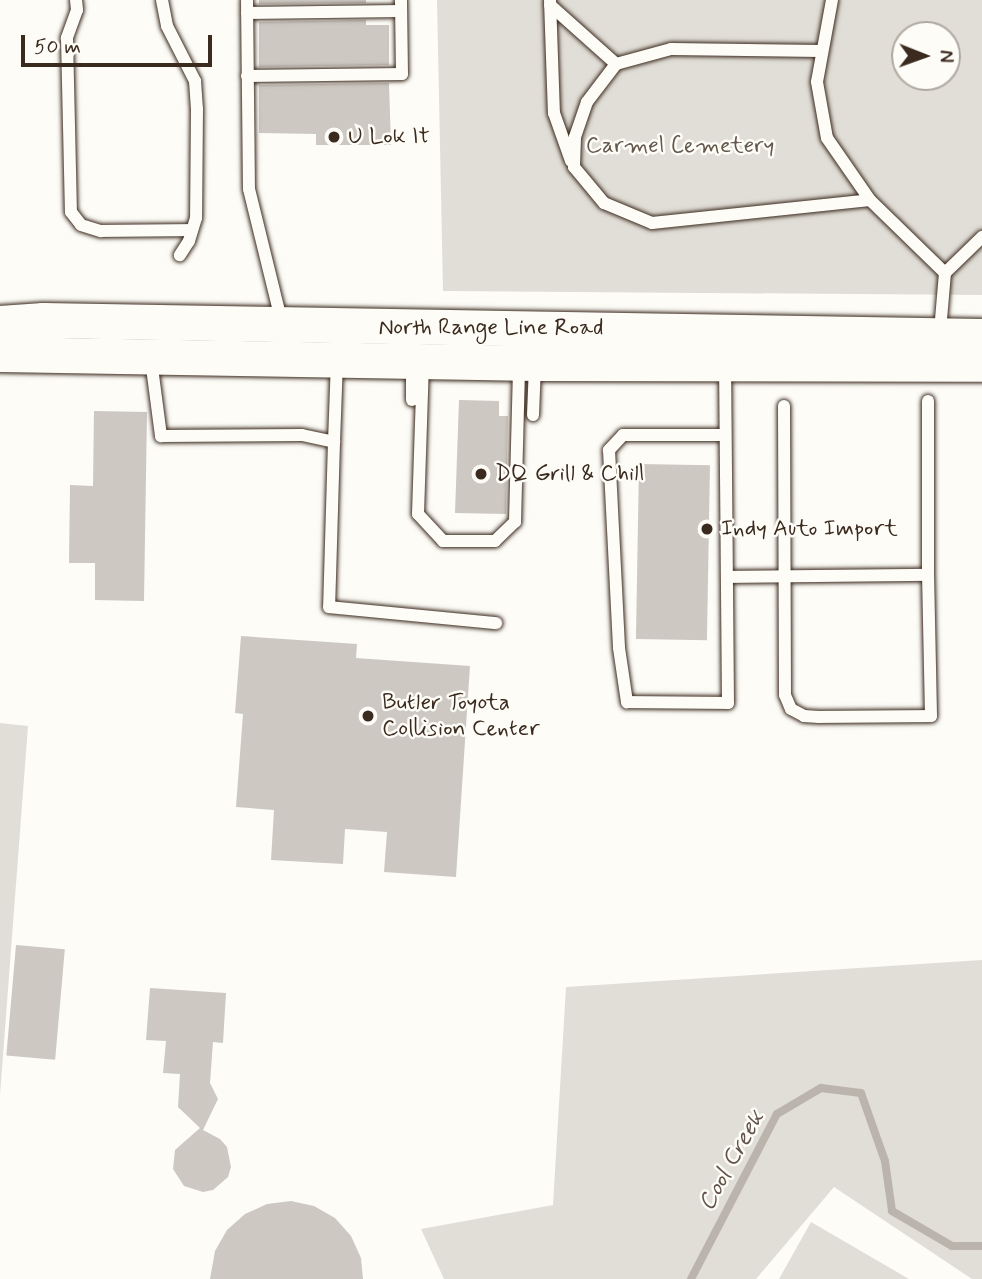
<!DOCTYPE html>
<style>
body{margin:0}
#map{position:relative;width:982px;height:1279px;overflow:hidden;background:#fdfcf7;font-family:Mynerve,sans-serif}
div>[style]{position:absolute}
[style*='--x']{left:calc(var(--x)*1px);top:calc(var(--y)*1px);width:calc(var(--w)*1px);rotate:calc(var(--a)*1deg)}
.green>*{inset:0;background:#e1ded7}
.stream>*{height:8px;margin:-4px;padding:0 4px;transform-origin:4px;border-radius:4px;background:#bbb4ad}
.building>*{inset:0;background:#cdc8c2;transform-origin:0 0}
.roads{filter:drop-shadow(0 0 2px #3b2a1e) drop-shadow(0 0 2px #3b2a1e)}
.lane>*{height:12px;margin:-6px;padding:0 6px;transform-origin:6px;border-radius:6px;background:#fdfcf7}
.secondary>*{height:35px;margin:-17.5px;padding:0 17.5px;transform-origin:17.5px;border-radius:17.5px;background:#fdfcf7}
.dots>*{width:19px;height:19px;translate:-50% -50%;box-sizing:border-box;border:4px solid #fdfcf7;border-radius:50%}
span{translate:-50% -50%;white-space:nowrap;text-align:center;line-height:1.15;-webkit-text-stroke:5px #fdfcf7;paint-order:stroke}
.poi-label{font-size:23px;color:#3b2a1e}
.left{translate:0 -50%;text-align:left}
.park-label{font-size:23px;color:#64574c}
.street-label{font-size:23px;color:#3b2a1e}
.water-label{font-size:24px;color:#615349;font-style:italic}
.north{position:absolute;left:891px;top:21px;width:70px;height:70px;box-sizing:border-box;background:#fdfcf7;border:2px solid #afa8a0;border-radius:50%;rotate:91deg;font-size:19px;font-weight:700;line-height:28px;text-align:center;color:#3b2a1e}
.north::after{content:'';display:block;margin:auto;width:24px;height:32px;background:#3b2a1e;clip-path:polygon(50% 0,100% 100%,50% 72%,0 100%)}
.scale{position:absolute;left:21px;top:35px;width:191px;height:32px;box-sizing:border-box;border:4px solid #3b2a1e;border-top:0;padding-left:9px;font-size:21px;line-height:24px;white-space:nowrap;color:#3b2a1e;-webkit-text-stroke:5px #fdfcf7;paint-order:stroke}
</style>
<div id="map">
<div class="green">
<i style="clip-path:polygon(evenodd,437px 0,982px 0,982px 295px,443px 291px,437px 0,905px 35px,947px 35px,947px 77px,905px 77px,905px 35px)"></i>
<i style="clip-path:polygon(0 723px,28px 726px,0 1095px)"></i>
<i style="clip-path:polygon(982px 960px,982px 1279px,972px 1279px,834px 1187px,756px 1279px,444px 1279px,421px 1229px,553px 1205px,566px 987px)"></i>
<i style="clip-path:polygon(811px 1222px,909px 1279px,779px 1279px)"></i>
</div>
<div class="stream">
<i style="--x:691;--y:1279;--w:186;--a:-62.5"></i>
<i style="--x:777;--y:1114;--w:51;--a:-30.6"></i>
<i style="--x:821;--y:1088;--w:40;--a:7.1"></i>
<i style="--x:861;--y:1093;--w:72;--a:70.6"></i>
<i style="--x:885;--y:1161;--w:50;--a:82"></i>
<i style="--x:892;--y:1211;--w:69;--a:30.3"></i>
<i style="--x:952;--y:1246;--w:30;--a:0"></i>
</div>
<div class="building">
<i style="clip-path:polygon(259px 0,366px 0,366px 3px,259px 4px)"></i>
<i style="clip-path:polygon(366px 20px,366px 25px,389px 25px,389px 65px,259px 67px,259px 22px)"></i>
<i style="clip-path:polygon(389px 83px,391px 145px,316px 145px,316px 134px,259px 133px,259px 85px)"></i>
<i style="clip-path:polygon(459px 400px,499px 401px,499px 416px,508px 416px,506px 514px,455px 513px)"></i>
<i style="clip-path:polygon(94px 411px,147px 412px,144px 601px,95px 600px,95px 563px,69px 563px,70px 485px,93px 486px)"></i>
<i style="left:639px;top:464px;width:71px;height:175px;rotate:1deg"></i>
<i style="clip-path:polygon(241px 636px,357px 644px,356px 658px,470px 666px,456px 877px,384px 872px,387px 832px,345px 829px,343px 864px,271px 860px,274px 810px,236px 807px,243px 714px,235px 713px)"></i>
<i style="left:16px;top:945px;width:49px;height:111px;rotate:5deg"></i>
<i style="clip-path:polygon(150px 988px,226px 993px,223px 1043px,213px 1042px,210px 1083px,218px 1099px,203px 1130px,220px 1139px,227px 1147px,231px 1167px,228px 1177px,213px 1190px,203px 1192px,184px 1186px,173px 1169px,175px 1150px,200px 1128px,178px 1107px,180px 1074px,163px 1073px,166px 1041px,146px 1040px)"></i>
<i style="clip-path:polygon(291px 1201px,314px 1206px,335px 1218px,351px 1236px,361px 1258px,363px 1279px,210px 1279px,215px 1251px,227px 1230px,245px 1214px,267px 1204px)"></i>
</div>
<div class="roads">
<div class="lane">
<i style="--x:76;--y:0;--w:10;--a:84"></i>
<i style="--x:77;--y:10;--w:30;--a:110"></i>
<i style="--x:67;--y:38;--w:174;--a:88.7"></i>
<i style="--x:71;--y:212;--w:16;--a:52"></i>
<i style="--x:81;--y:225;--w:21;--a:17"></i>
<i style="--x:101;--y:231;--w:91;--a:-0.6"></i>
<i style="--x:162;--y:0;--w:26;--a:79"></i>
<i style="--x:167;--y:26;--w:62;--a:63"></i>
<i style="--x:195;--y:81;--w:28;--a:86"></i>
<i style="--x:197;--y:109;--w:109;--a:90.5"></i>
<i style="--x:196;--y:218;--w:24;--a:107"></i>
<i style="--x:189;--y:241;--w:17;--a:123"></i>
<i style="--x:247;--y:0;--w:189;--a:89.4"></i>
<i style="--x:249;--y:189;--w:138;--a:76.2"></i>
<i style="--x:550;--y:0;--w:113;--a:88"></i>
<i style="--x:554;--y:113;--w:51;--a:70.5"></i>
<i style="--x:832;--y:0;--w:83;--a:100.4"></i>
<i style="--x:817;--y:82;--w:57;--a:79.9"></i>
<i style="--x:827;--y:138;--w:75;--a:55.3"></i>
<i style="--x:870;--y:200;--w:105;--a:44.2"></i>
<i style="--x:550;--y:5;--w:89;--a:41.8"></i>
<i style="--x:247;--y:13;--w:154;--a:-0.7"></i>
<i style="--x:821;--y:51;--w:150;--a:-179.2"></i>
<i style="--x:671;--y:49;--w:57;--a:164.7"></i>
<i style="--x:616;--y:64;--w:48;--a:127.3"></i>
<i style="--x:587;--y:102;--w:37;--a:109"></i>
<i style="--x:575;--y:137;--w:30;--a:92"></i>
<i style="--x:574;--y:167;--w:47;--a:50.2"></i>
<i style="--x:604;--y:203;--w:52;--a:22.6"></i>
<i style="--x:652;--y:223;--w:219;--a:-6"></i>
<i style="--x:247;--y:76;--w:155;--a:-0.7"></i>
<i style="--x:402;--y:74;--w:74;--a:-90.8"></i>
<i style="--x:940;--y:331;--w:58;--a:-85.1"></i>
<i style="--x:945;--y:273;--w:52;--a:-44.2"></i>
<i style="--x:151;--y:360;--w:77;--a:82.5"></i>
<i style="--x:161;--y:436;--w:141;--a:-0.4"></i>
<i style="--x:302;--y:435;--w:33;--a:12"></i>
<i style="--x:334;--y:442;--w:165;--a:91.7"></i>
<i style="--x:329;--y:607;--w:168;--a:5.5"></i>
<i style="--x:423;--y:363;--w:151;--a:91.9"></i>
<i style="--x:418;--y:514;--w:37;--a:47"></i>
<i style="--x:443;--y:541;--w:52;--a:0"></i>
<i style="--x:495;--y:541;--w:28;--a:-44"></i>
<i style="--x:515;--y:522;--w:156;--a:-88.5"></i>
<i style="--x:412;--y:400;--w:37;--a:-90"></i>
<i style="--x:784;--y:406;--w:289;--a:89.8"></i>
<i style="--x:785;--y:695;--w:15;--a:67"></i>
<i style="--x:791;--y:709;--w:15;--a:28"></i>
<i style="--x:804;--y:716;--w:15;--a:4"></i>
<i style="--x:819;--y:717;--w:112;--a:-0.5"></i>
<i style="--x:931;--y:716;--w:141;--a:-91.2"></i>
<i style="--x:533;--y:415;--w:49;--a:-87.7"></i>
<i style="--x:724;--y:435;--w:101;--a:180"></i>
<i style="--x:623;--y:435;--w:21;--a:133"></i>
<i style="--x:609;--y:450;--w:198;--a:87.1"></i>
<i style="--x:619;--y:648;--w:55;--a:81.6"></i>
<i style="--x:627;--y:702;--w:101;--a:0.6"></i>
<i style="--x:728;--y:703;--w:338;--a:-90.5"></i>
<i style="--x:334;--y:442;--w:81;--a:-87.9"></i>
<i style="--x:727;--y:577;--w:201;--a:-0.6"></i>
<i style="--x:928;--y:575;--w:174;--a:-90"></i>
</div>
<div class="secondary">
<i style="--x:0;--y:323;--w:43;--a:-4"></i>
<i style="--x:43;--y:320;--w:939;--a:0.98"></i>
<i style="--x:0;--y:354;--w:535;--a:0.96"></i>
<i style="--x:535;--y:363;--w:447;--a:0.1"></i>
</div>
</div>
<div class="dots">
<i style="left:334px;top:137px;background:#3b2a1e"></i>
<i style="left:481px;top:474px;background:#3b2a1e"></i>
<i style="left:707px;top:529px;background:#3b2a1e"></i>
<i style="left:368px;top:716px;background:#3b2a1e"></i>
</div>
<div class="poi-label">
<span class="left" style="left:348px;top:137px">U Lok It</span>
<span class="left" style="left:495px;top:474px">DQ Grill &amp; Chill</span>
<span class="left" style="left:721px;top:529px">Indy Auto Import</span>
<span class="left" style="left:382px;top:716px">Butler Toyota<br>Collision Center</span>
</div>
<div class="park-label">
<span style="left:680px;top:146px">Carmel Cemetery</span>
</div>
<div class="street-label">
<span style="left:491px;top:328px">North Range Line Road</span>
</div>
<div class="water-label">
<span style="left:732px;top:1161px;rotate:-61deg">Cool Creek</span>
</div>
<div class="north">N</div>
<div class="scale">50 m</div>
</div>
